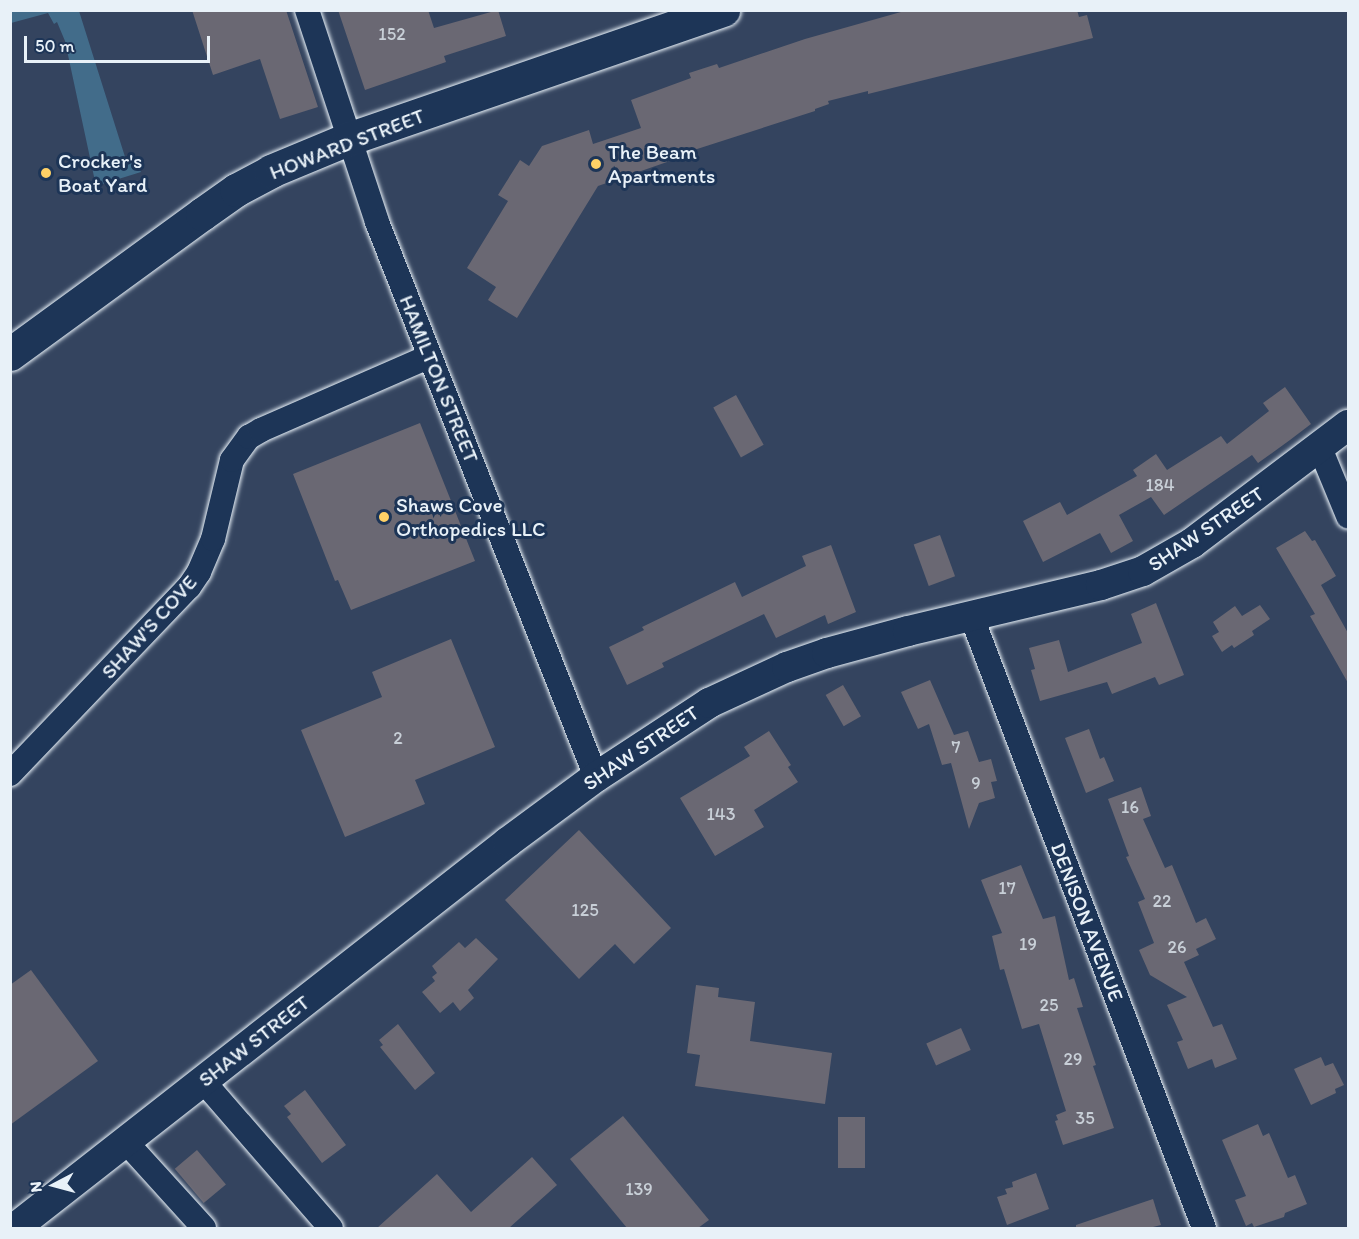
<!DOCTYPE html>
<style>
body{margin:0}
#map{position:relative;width:1359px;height:1239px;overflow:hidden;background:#34445f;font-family:Itim,sans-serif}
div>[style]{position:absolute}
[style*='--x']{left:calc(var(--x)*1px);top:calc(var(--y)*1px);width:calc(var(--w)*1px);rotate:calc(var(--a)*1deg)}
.water>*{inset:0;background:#426c8a}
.building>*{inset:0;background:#6a6873;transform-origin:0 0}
.roads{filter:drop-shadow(0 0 2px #e8f1f8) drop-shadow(0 0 2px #e8f1f8)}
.minor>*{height:24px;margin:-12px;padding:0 12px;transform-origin:12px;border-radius:12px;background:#1d3557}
.tertiary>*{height:30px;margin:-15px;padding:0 15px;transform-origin:15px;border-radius:15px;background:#1d3557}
.secondary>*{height:33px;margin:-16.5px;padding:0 16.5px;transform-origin:16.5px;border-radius:16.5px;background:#1d3557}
.dots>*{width:16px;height:16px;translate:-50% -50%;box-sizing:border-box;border:3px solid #1d3557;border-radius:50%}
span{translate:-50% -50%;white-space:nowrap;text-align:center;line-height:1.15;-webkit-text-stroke:6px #1d3557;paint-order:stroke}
.number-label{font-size:18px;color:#c8cfd7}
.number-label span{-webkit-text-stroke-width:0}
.street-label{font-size:21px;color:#e8f1f8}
.poi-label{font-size:21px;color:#e8f1f8}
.left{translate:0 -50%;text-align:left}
.frame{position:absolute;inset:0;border:12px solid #e8f1f8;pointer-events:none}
.north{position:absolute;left:24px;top:1155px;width:60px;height:60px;-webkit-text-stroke:4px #1d3557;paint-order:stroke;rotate:264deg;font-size:16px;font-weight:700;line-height:24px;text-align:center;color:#e8f1f8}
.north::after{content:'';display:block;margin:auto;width:21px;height:27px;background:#e8f1f8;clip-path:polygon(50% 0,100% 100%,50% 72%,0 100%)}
.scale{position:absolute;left:24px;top:36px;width:186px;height:27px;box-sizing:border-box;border:3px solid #e8f1f8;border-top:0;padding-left:8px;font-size:18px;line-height:21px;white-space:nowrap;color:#e8f1f8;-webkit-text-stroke:4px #1d3557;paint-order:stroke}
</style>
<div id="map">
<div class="water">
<i style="clip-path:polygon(11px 10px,79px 11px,126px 160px,138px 166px,141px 172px,96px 186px,65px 41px,57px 22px,54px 24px,48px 13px,11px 23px)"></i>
</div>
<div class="building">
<i style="clip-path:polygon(192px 10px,286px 10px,318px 107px,280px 119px,260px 59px,213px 75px)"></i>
<i style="clip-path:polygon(338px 10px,428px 10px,434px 28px,498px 10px,506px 36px,444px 56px,446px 62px,365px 90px)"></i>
<i style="clip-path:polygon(908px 10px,1077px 10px,1079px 17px,1087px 15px,1093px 38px,868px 94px,868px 91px,828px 101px,829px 104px,815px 109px,815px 111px,666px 159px,667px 162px,598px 186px,517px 318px,488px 300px,496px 287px,467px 268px,508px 201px,498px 195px,520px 160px,529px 166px,542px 146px,589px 130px,593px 144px,641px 128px,631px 100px,691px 78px,689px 73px,717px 64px,719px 68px,805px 39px)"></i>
<i style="clip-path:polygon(1285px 387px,1311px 424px,1290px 440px,1258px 463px,1252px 455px,1164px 515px,1151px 497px,1119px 515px,1133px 541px,1111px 553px,1100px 533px,1043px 562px,1023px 521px,1060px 502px,1067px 515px,1137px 476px,1133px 470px,1156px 454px,1167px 470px,1221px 436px,1227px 444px,1269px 411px,1263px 403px)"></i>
<i style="left:736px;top:395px;width:57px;height:26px;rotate:61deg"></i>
<i style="clip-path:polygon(420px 423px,475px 561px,351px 610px,338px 580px,335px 581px,293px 474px)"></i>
<i style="clip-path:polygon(1305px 531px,1312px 541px,1315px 540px,1336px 576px,1321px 585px,1348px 633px,1348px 683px,1310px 616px,1315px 614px,1276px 548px)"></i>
<i style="left:940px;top:535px;width:44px;height:28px;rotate:70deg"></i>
<i style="clip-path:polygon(831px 545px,856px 612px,828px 624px,825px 615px,776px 638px,764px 614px,662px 663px,664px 667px,627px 685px,609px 647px,644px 630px,642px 627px,735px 582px,742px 597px,806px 566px,802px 556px)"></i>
<i style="clip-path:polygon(1156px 603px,1184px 675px,1159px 685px,1155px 677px,1112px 694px,1107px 682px,1040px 701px,1031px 670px,1035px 669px,1029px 648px,1059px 640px,1068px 672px,1142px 643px,1131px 614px)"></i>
<i style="clip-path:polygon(1260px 605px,1270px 619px,1252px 631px,1254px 635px,1234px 648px,1232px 645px,1222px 652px,1212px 636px,1219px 632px,1213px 622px,1235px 606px,1242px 616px)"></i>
<i style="clip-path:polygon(451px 639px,495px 747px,415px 780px,425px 804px,345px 837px,301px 730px,382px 697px,372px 672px)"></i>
<i style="clip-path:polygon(930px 680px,954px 735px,968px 731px,979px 762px,991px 759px,997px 781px,991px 782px,995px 798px,979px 803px,969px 829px,951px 763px,942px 765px,929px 724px,918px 729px,901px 692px)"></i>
<i style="left:843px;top:685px;width:36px;height:20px;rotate:60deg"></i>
<i style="clip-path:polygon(1089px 729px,1100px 759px,1104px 757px,1114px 781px,1086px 793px,1065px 738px)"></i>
<i style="clip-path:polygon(769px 731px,791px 765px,788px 767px,798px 782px,754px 810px,764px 827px,715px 856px,680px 798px,750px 756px,744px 747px)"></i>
<i style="clip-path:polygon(1141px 787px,1151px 816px,1143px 819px,1165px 868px,1172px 865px,1196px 923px,1206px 918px,1216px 939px,1196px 949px,1199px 955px,1184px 962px,1213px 1027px,1222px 1024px,1237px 1059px,1215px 1068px,1212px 1059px,1188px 1069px,1177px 1042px,1183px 1040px,1167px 1005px,1187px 997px,1150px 975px,1139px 950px,1154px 943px,1138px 902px,1145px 899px,1126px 857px,1129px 856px,1108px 799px)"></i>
<i style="clip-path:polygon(579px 830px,671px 928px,634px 964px,615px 944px,579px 979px,505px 900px)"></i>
<i style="clip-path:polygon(1021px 865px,1043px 919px,1055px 916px,1069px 980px,1074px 978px,1083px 1007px,1077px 1008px,1096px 1065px,1093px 1066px,1114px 1128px,1063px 1145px,1055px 1121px,1058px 1120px,1056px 1115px,1066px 1111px,1039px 1024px,1022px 1029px,1004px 969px,1000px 970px,992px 936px,1002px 933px,981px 880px)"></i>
<i style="clip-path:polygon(476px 938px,498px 959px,468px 990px,474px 998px,460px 1011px,453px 1002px,440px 1013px,422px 992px,435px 981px,432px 977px,437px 973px,432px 966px,459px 942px,465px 948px)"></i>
<i style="clip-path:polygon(31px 970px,98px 1061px,10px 1125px,10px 985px)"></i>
<i style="clip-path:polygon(696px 985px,719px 988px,718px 997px,755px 1002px,750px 1041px,832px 1053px,825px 1104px,695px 1086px,700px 1055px,687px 1053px)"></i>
<i style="clip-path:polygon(398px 1024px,435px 1073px,415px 1090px,380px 1047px,383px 1045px,379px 1040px)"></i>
<i style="left:961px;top:1028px;width:24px;height:38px;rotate:66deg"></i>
<i style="clip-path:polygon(1321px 1057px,1325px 1066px,1333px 1063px,1344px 1085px,1335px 1089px,1336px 1093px,1311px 1105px,1294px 1069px)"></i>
<i style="clip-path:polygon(305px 1090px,346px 1145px,322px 1163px,287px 1117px,291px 1114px,284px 1106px)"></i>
<i style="clip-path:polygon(623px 1116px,709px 1220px,698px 1228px,627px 1228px,570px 1159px)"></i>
<i style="left:838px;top:1117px;width:27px;height:51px"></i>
<i style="clip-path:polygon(1258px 1124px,1263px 1136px,1269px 1133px,1288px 1178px,1295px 1175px,1307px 1204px,1285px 1213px,1284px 1217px,1254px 1227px,1252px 1223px,1246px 1226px,1235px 1200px,1246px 1196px,1222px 1140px)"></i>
<i style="left:197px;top:1150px;width:45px;height:29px;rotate:50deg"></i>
<i style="clip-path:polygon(532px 1157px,557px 1185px,509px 1228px,377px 1228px,437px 1174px,471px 1212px)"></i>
<i style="clip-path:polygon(1036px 1173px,1049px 1209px,1007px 1225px,997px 1197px,1007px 1194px,1005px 1189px,1013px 1187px,1012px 1182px)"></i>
<i style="clip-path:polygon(1153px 1199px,1161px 1225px,1149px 1228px,1076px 1228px,1076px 1225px)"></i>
</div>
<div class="roads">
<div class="minor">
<i style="--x:307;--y:10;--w:223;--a:71.7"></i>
<i style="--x:377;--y:222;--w:597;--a:68.47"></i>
<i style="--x:1320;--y:448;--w:74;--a:67.6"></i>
<i style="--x:971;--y:615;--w:656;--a:69.19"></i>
<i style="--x:10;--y:774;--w:259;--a:-46.3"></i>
<i style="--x:189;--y:587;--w:18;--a:-56"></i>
<i style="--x:199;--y:572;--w:36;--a:-67"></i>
<i style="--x:213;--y:539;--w:81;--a:-76.5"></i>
<i style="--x:232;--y:460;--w:29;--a:-54"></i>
<i style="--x:249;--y:437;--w:14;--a:-30"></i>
<i style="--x:261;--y:430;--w:184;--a:-23.6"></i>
<i style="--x:203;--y:1081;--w:195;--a:49"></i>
<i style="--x:126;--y:1142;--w:116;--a:47.8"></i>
</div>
<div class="tertiary">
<i style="--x:15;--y:1228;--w:626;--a:-38.06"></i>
<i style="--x:508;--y:842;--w:109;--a:-36.5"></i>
<i style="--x:596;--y:777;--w:135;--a:-33.2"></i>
<i style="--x:709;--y:703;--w:86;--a:-24.8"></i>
<i style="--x:787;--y:667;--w:42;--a:-19.3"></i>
<i style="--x:827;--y:653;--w:84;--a:-15.2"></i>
<i style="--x:908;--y:631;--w:198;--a:-13.4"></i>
<i style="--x:1101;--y:585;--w:44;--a:-18.4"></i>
<i style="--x:1143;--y:571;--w:56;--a:-29.7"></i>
<i style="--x:1192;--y:543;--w:196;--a:-37.1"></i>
</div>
<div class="secondary">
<i style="--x:10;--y:354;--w:238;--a:-36.1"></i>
<i style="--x:202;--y:214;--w:42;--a:-35.2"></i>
<i style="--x:236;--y:190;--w:40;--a:-28"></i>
<i style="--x:271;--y:171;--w:83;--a:-22.6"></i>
<i style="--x:348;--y:139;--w:397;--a:-19"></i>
</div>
</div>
<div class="dots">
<i style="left:596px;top:164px;background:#ffd166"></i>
<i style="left:46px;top:173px;background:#ffd166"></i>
<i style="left:384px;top:517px;background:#ffd166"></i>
</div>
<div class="number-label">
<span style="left:392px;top:34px">152</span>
<span style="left:1160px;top:485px">184</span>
<span style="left:398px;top:738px">2</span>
<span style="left:956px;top:747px">7</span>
<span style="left:976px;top:783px">9</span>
<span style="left:1130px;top:807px">16</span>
<span style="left:721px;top:814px">143</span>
<span style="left:1007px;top:888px">17</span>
<span style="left:1162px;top:901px">22</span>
<span style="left:585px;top:910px">125</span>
<span style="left:1028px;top:944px">19</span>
<span style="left:1177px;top:947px">26</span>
<span style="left:1049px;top:1005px">25</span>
<span style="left:1073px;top:1059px">29</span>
<span style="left:1085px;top:1118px">35</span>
<span style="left:639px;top:1189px">139</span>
</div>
<div class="street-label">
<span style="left:347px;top:144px;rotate:-21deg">HOWARD STREET</span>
<span style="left:439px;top:379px;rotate:68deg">HAMILTON STREET</span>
<span style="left:1206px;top:529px;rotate:-34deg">SHAW STREET</span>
<span style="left:149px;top:627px;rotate:-48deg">SHAW'S COVE</span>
<span style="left:641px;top:748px;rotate:-34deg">SHAW STREET</span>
<span style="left:1087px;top:922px;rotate:69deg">DENISON AVENUE</span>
<span style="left:254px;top:1041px;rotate:-38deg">SHAW STREET</span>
</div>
<div class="poi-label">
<span class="left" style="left:608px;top:164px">The Beam<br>Apartments</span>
<span class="left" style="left:58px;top:173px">Crocker's<br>Boat Yard</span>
<span class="left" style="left:396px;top:517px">Shaws Cove<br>Orthopedics LLC</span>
</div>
<div class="frame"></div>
<div class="north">N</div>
<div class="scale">50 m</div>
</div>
